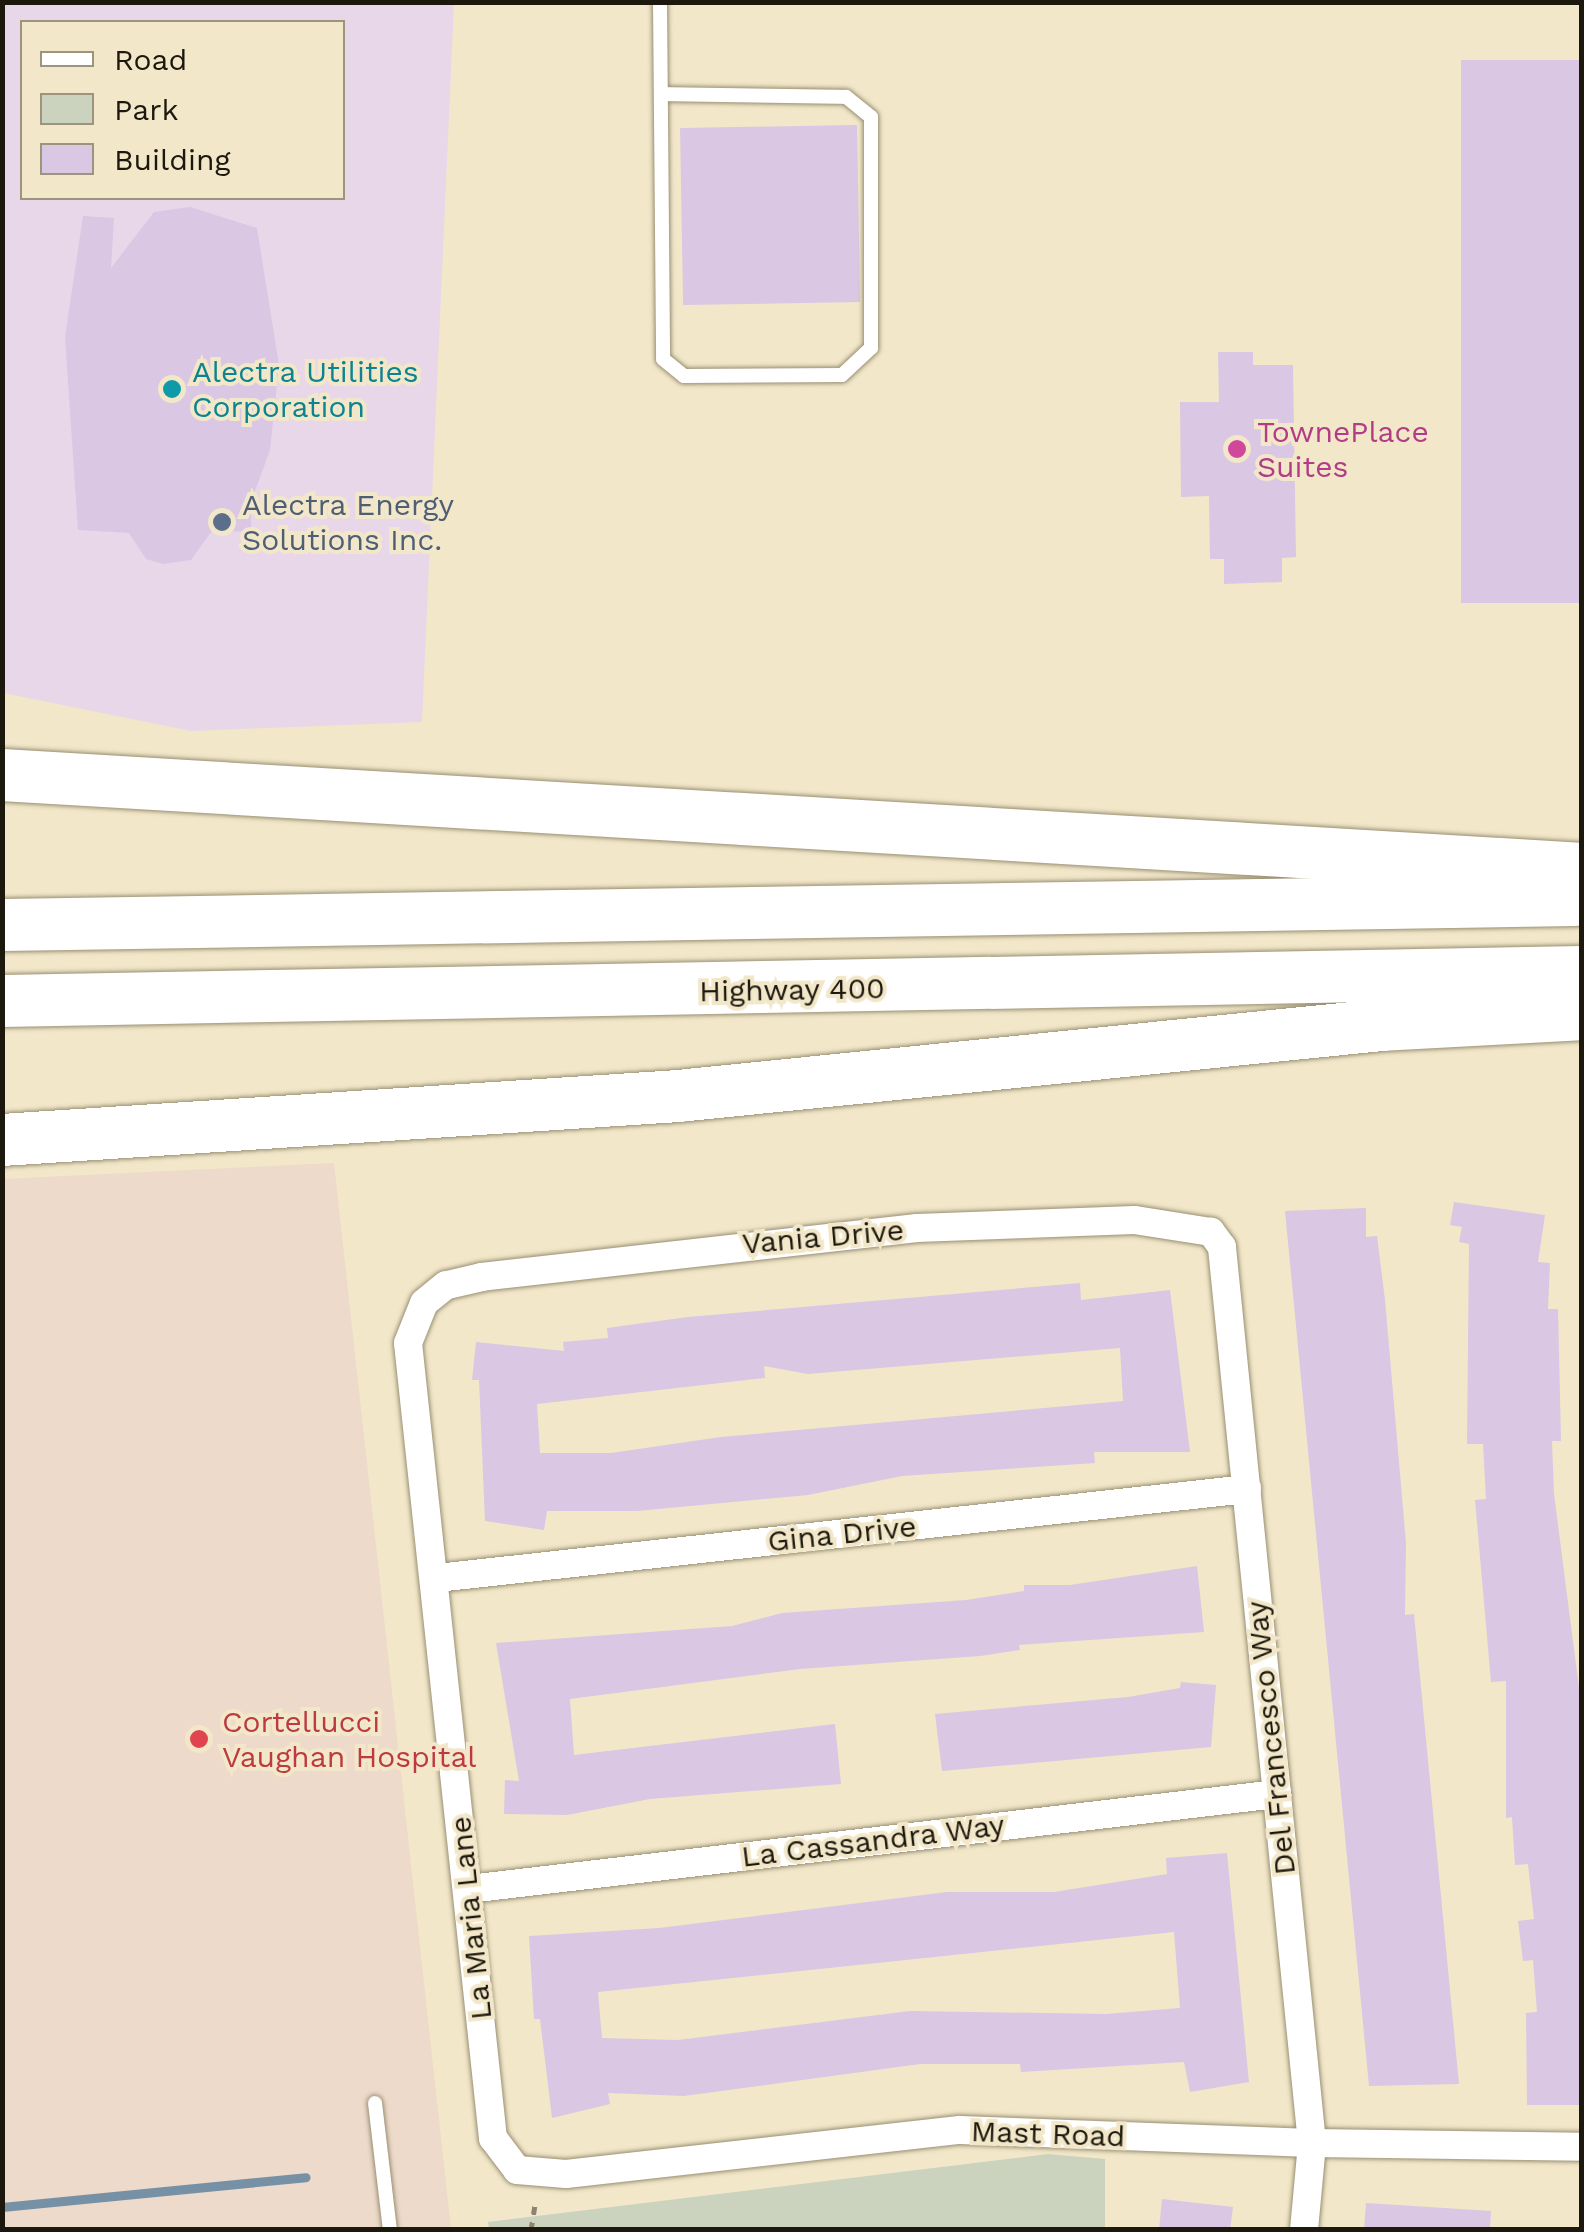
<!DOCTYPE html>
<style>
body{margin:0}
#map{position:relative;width:1584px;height:2232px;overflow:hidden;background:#f2e7c9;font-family:"Work Sans",sans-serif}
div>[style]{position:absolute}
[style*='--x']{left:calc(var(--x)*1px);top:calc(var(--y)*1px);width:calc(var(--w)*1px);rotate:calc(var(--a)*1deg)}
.commercial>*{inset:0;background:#e8d7e9}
.medical>*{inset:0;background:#eddaca}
.green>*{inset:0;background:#cbd3bf}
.stream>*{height:9px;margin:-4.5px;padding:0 4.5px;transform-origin:4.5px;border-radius:4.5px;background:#7691a5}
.building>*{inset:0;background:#d9c7e4;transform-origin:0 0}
.path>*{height:5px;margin-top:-2.5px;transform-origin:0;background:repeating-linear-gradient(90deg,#8c846f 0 8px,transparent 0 16px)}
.roads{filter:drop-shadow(0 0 2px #998f73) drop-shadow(0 0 2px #998f73)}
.service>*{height:14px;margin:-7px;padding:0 7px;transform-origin:7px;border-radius:7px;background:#fff}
.minor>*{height:28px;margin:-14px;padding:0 14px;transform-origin:14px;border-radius:14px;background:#fff}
.motorway>*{height:52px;margin:-26px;padding:0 26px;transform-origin:26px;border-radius:26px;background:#fff}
.dots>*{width:28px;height:28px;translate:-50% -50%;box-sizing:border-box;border:5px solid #f2e7c9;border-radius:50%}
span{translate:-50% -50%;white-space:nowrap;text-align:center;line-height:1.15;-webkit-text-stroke:8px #f2e7c9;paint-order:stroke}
.culture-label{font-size:30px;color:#0d838f}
.left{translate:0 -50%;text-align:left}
.hotel-label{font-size:30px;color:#b23c85}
.service-label{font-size:30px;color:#4e5e75}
.street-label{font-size:30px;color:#1d180e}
.health-label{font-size:30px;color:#be3a42}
.frame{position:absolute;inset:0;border:5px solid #1d180e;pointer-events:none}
.legend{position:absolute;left:20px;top:20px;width:325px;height:180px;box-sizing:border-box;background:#f2e7c9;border:2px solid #9d947e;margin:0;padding:12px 18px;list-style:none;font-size:30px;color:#1d180e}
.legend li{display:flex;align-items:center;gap:20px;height:50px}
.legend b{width:50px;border:2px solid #9d947e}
</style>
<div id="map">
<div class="commercial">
<i style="clip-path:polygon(evenodd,2px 3px,454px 3px,422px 722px,191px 731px,3px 693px,2px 3px,22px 22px,342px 22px,342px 198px,22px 198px,22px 22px)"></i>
</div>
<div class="medical">
<i style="clip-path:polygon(334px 1163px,451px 2229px,3px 2230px,3px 1179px)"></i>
</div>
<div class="green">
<i style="clip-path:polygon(1048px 2154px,1105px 2159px,1105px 2229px,489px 2229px,488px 2222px)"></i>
</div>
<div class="stream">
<i style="--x:2;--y:2207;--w:305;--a:-5.6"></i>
</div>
<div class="building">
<i style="left:1461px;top:60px;width:121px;height:543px"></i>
<i style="left:857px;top:125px;width:177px;height:177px;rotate:89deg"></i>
<i style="clip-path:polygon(190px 207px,257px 228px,279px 365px,270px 450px,251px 502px,251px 531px,211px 532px,191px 560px,163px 564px,146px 559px,129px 533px,78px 530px,65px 337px,83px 216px,114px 218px,111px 268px,154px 212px)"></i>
<i style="clip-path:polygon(1218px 352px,1253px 352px,1253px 365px,1293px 365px,1296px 557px,1282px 558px,1282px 582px,1224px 584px,1224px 559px,1210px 559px,1209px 496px,1181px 497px,1180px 402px,1219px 402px)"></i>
<i style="clip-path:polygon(1454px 1202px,1545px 1215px,1538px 1262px,1550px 1263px,1548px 1309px,1558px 1309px,1561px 1441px,1552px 1441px,1554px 1494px,1582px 1711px,1582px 2105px,1527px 2105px,1526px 2013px,1537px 2012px,1533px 1960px,1523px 1961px,1518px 1921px,1534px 1919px,1528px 1864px,1515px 1865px,1512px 1817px,1506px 1818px,1506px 1681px,1491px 1682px,1475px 1500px,1486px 1499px,1483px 1444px,1467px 1444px,1469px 1244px,1459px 1242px,1462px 1227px,1450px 1225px)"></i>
<i style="clip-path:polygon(1366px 1208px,1366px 1237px,1377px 1236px,1385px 1300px,1406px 1543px,1405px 1615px,1414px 1614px,1459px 2084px,1369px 2086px,1285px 1211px)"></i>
<i style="clip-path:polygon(evenodd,1080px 1283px,1081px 1300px,1170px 1290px,1190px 1452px,1094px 1452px,1095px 1463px,902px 1476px,808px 1495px,637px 1511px,547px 1511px,544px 1530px,485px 1521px,479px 1380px,472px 1380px,476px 1342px,564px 1351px,563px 1342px,608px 1338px,607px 1328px,688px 1317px,1080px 1283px,1120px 1348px,1123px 1401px,721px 1437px,611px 1453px,540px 1453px,537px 1404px,765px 1378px,764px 1366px,808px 1374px,1120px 1348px)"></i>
<i style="clip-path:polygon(1197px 1566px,1204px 1632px,1019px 1645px,1020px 1650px,980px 1656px,800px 1669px,570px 1699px,574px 1755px,835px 1724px,841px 1784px,650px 1799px,567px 1815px,504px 1814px,505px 1780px,519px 1781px,496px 1643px,732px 1626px,782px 1613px,966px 1600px,1024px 1591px,1024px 1585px,1070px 1585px)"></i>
<i style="clip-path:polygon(1181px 1682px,1216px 1685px,1211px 1747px,942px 1771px,935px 1714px,1128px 1697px,1180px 1688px)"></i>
<i style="clip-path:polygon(evenodd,1227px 1853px,1249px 2082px,1190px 2092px,1184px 2062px,1021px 2072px,1020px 2064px,920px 2064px,684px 2096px,608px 2093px,610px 2104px,552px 2118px,540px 2019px,534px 2019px,529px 1936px,659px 1928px,947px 1892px,1054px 1892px,1167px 1874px,1166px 1858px,1227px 1853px,1174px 1932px,1180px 2008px,1106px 2014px,910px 2011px,678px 2040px,602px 2038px,598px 1992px,1174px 1932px)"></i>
<i style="clip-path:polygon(1162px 2199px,1233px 2207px,1230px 2230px,1159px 2230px)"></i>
<i style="clip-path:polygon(1366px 2203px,1491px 2211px,1490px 2230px,1364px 2230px)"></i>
</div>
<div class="path">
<i style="--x:531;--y:2230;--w:30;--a:-81"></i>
</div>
<div class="roads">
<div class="service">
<i style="--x:660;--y:2;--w:357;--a:89.5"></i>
<i style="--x:663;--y:359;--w:27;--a:39"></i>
<i style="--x:684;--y:376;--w:158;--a:-0.4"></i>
<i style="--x:842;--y:375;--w:40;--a:-43"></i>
<i style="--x:871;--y:348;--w:231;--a:-90"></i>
<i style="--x:871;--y:117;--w:32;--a:-141"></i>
<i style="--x:846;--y:97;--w:183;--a:-179.1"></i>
<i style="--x:375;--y:2103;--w:128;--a:83.3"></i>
</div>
<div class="minor">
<i style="--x:437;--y:1578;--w:815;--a:-6.27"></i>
<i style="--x:469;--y:1889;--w:814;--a:-6.71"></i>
<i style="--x:1304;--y:2230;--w:87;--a:-84.7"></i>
<i style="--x:1312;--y:2143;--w:901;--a:-95.74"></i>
<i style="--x:1222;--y:1247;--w:19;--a:-126"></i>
<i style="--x:1211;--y:1232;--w:78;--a:-171.1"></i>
<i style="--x:1134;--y:1220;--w:217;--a:177.9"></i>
<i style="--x:917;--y:1228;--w:438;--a:173.6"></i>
<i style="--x:482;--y:1277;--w:37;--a:167"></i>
<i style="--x:446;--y:1285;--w:28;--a:141"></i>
<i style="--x:424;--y:1303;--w:43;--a:111.8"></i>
<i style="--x:408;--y:1343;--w:800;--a:83.9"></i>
<i style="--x:493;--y:2138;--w:40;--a:53"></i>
<i style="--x:517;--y:2170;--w:49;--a:4.7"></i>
<i style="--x:566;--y:2174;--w:396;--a:-6.4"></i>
<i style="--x:960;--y:2130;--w:352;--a:2.1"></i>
<i style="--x:1312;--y:2143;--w:270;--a:0.8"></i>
</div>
<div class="motorway">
<i style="--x:2;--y:775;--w:1583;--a:3.4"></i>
<i style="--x:2;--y:925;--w:1573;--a:-0.91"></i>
<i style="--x:2;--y:1001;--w:1580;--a:-1.05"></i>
<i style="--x:2;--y:1140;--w:677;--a:-3.72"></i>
<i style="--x:678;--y:1096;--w:708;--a:-5.76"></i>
<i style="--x:1382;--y:1025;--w:200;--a:-3.1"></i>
</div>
</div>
<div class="dots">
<i style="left:172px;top:389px;background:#0f9aa8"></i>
<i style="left:1237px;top:449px;background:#d1479c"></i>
<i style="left:222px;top:522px;background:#5c6f8a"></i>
<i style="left:199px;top:1739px;background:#e0444e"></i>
</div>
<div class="culture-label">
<span class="left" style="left:192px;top:389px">Alectra Utilities<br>Corporation</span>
</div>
<div class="hotel-label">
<span class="left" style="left:1257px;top:449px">TownePlace<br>Suites</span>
</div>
<div class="service-label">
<span class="left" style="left:242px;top:522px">Alectra Energy<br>Solutions Inc.</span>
</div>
<div class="street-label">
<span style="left:792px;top:990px;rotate:-1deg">Highway 400</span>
<span style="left:823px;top:1237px;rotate:-5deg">Vania Drive</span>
<span style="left:842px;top:1534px;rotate:-6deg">Gina Drive</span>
<span style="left:1271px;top:1738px;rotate:-96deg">Del Francesco Way</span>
<span style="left:873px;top:1841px;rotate:-7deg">La Cassandra Way</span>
<span style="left:471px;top:1918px;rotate:-96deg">La Maria Lane</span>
<span style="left:1048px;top:2134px;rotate:2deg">Mast Road</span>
</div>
<div class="health-label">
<span class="left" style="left:222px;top:1739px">Cortellucci<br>Vaughan Hospital</span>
</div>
<div class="frame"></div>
<ul class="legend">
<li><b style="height:12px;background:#fff"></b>Road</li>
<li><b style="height:28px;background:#cbd3bf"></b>Park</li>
<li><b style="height:28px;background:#d9c7e4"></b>Building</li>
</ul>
</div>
